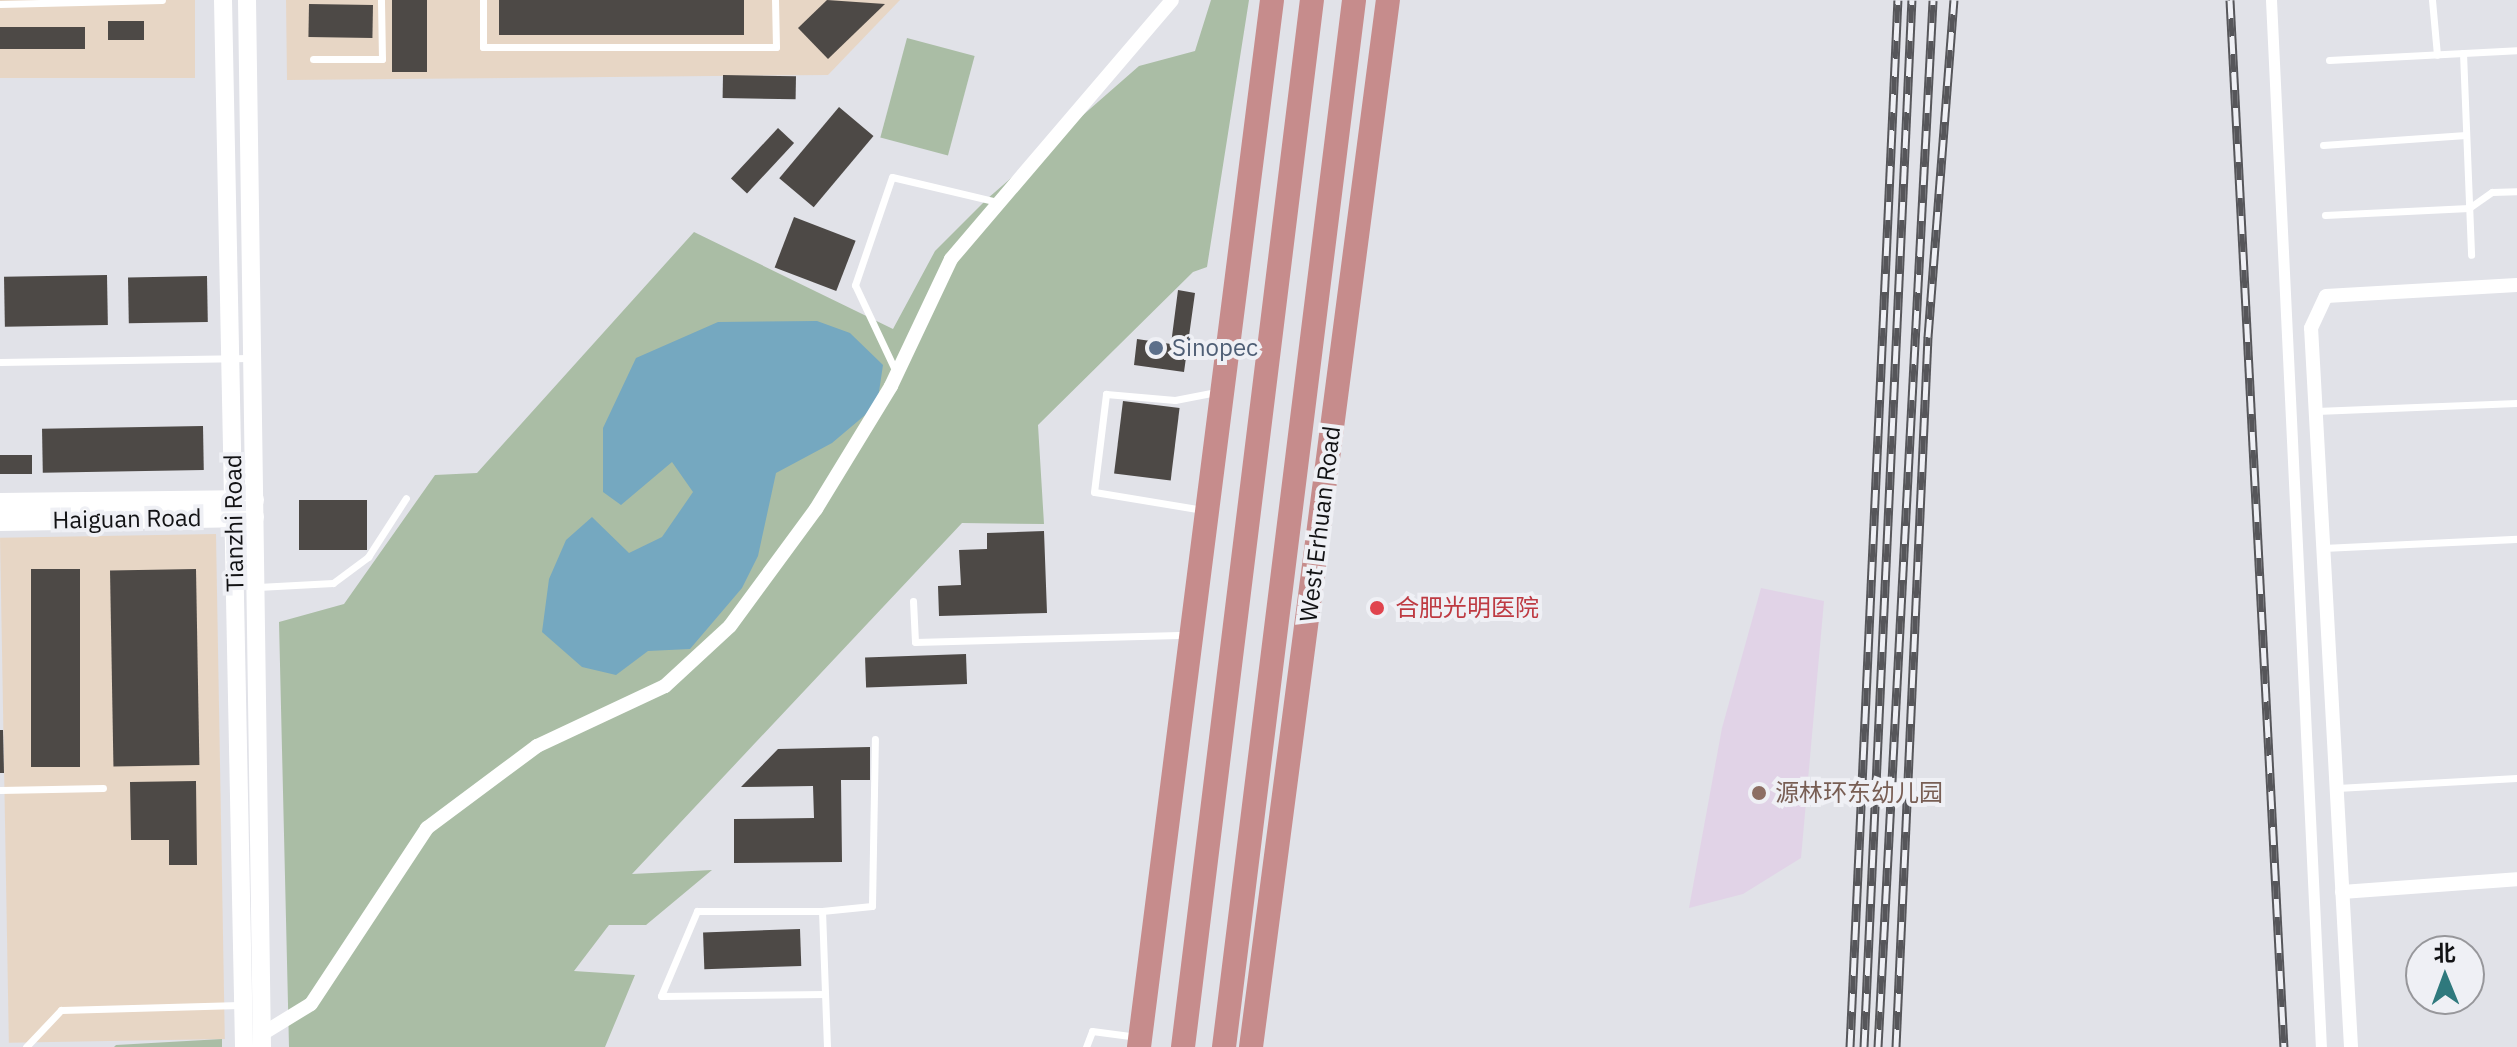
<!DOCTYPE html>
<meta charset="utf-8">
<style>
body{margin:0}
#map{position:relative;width:2517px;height:1047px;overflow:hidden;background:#e1e2e8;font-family:"IBM Plex Sans","Noto Sans SC",sans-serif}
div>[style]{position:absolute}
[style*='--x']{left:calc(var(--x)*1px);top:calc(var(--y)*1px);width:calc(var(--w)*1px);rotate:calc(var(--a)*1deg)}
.industrial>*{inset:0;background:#e7d6c5;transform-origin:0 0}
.education>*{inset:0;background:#e1d3e7}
.green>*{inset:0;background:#aabda5;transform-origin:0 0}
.water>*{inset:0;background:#75a8c0}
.building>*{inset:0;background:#4d4946;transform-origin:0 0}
.service>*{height:7px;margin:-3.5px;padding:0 3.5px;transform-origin:3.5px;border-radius:3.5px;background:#fff}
.pedestrian>*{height:11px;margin:-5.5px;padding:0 5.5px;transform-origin:5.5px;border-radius:5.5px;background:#fff}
.minor>*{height:14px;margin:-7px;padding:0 7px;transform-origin:7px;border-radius:7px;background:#fff}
.tertiary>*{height:18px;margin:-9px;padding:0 9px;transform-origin:9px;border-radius:9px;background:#fff}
.secondary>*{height:20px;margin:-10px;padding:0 10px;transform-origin:10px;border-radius:10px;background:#fff}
.trunk>*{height:24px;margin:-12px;padding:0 12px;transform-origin:12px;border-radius:12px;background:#c68c8c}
.rail>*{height:9px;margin-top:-4.5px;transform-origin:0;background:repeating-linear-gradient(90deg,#eff0f5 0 18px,#56565a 0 36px);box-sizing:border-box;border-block:2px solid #56565a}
.dots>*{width:22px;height:22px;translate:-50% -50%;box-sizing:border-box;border:4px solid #eff0f5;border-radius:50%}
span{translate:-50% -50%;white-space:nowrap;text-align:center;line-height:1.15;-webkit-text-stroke:8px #eff0f5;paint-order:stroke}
.service-label{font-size:24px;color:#4e5e75}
.left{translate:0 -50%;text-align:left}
.street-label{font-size:24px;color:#121214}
.health-label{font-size:24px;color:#be3a42}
.education-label{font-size:24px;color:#785e54}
.north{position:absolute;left:2405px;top:935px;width:80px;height:80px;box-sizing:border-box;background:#eff0f5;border:2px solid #97979b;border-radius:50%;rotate:359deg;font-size:22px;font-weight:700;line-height:32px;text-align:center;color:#121214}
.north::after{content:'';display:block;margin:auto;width:28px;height:36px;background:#2f797d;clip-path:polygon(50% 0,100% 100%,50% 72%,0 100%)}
</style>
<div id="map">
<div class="industrial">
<i style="left:0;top:0;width:195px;height:78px"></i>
<i style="clip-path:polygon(286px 0,900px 0,828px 75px,287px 80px)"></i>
<i style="left:216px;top:534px;width:505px;height:216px;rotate:89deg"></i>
</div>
<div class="education">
<i style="clip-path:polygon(1761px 588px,1824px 601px,1801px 858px,1743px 894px,1689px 908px,1722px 728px)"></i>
</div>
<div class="green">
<i style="clip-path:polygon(1211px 0,1249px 0,1207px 267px,1193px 272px,1038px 425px,1044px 524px,962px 523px,632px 874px,712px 870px,646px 925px,609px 925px,574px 971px,635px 975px,605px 1047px,289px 1047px,279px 622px,344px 604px,435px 475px,477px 473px,694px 232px,893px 329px,935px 251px,987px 199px,1139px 66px,1195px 51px)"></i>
<i style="left:907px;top:38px;width:70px;height:103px;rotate:15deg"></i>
<i style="clip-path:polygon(222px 1039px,222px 1047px,114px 1047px,116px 1045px)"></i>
</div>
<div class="water">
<i style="clip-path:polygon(817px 321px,850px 333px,883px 365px,877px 405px,832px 443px,776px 473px,758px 556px,742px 588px,690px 649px,648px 651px,616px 675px,582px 667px,542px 632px,549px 579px,566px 540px,592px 517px,629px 553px,662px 537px,693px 492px,672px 462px,621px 505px,603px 492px,603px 428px,636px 358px,718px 322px)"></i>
</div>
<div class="building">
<i style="left:392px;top:0;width:35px;height:72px"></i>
<i style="left:499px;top:0;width:245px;height:35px"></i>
<i style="clip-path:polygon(827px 0,885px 4px,828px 59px,798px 28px)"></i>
<i style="left:309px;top:4px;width:64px;height:33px;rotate:1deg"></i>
<i style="left:144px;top:21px;width:19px;height:36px;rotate:90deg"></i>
<i style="left:85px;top:27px;width:22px;height:85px;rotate:90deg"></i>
<i style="left:723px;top:75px;width:73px;height:23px;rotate:1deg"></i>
<i style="left:839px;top:107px;width:45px;height:93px;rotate:40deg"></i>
<i style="left:778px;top:128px;width:22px;height:69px;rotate:43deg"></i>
<i style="left:794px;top:217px;width:66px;height:54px;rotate:21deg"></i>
<i style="left:107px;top:275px;width:50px;height:103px;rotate:89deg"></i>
<i style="left:207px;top:276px;width:46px;height:79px;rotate:89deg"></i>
<i style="clip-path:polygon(1178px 290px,1195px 293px,1184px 372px,1134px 365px,1137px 339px,1171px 344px)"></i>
<i style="left:1123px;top:401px;width:57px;height:73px;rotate:7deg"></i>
<i style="left:203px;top:426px;width:44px;height:161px;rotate:89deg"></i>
<i style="left:32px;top:455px;width:19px;height:32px;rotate:90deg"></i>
<i style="left:299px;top:500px;width:68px;height:50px"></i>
<i style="clip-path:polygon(1044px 531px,1047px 613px,939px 616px,938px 586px,961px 585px,959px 550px,987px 549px,987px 533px)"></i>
<i style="left:80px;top:569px;width:198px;height:49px;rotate:90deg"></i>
<i style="left:196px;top:569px;width:196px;height:86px;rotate:89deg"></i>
<i style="left:966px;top:654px;width:30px;height:101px;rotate:88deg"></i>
<i style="clip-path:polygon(0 730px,3px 730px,4px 773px,0 773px)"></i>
<i style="clip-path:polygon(870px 747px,870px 780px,841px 780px,842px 862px,734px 863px,734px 819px,814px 818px,813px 786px,741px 787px,778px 749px)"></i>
<i style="clip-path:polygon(196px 781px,197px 865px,169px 865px,169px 840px,131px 840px,130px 782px)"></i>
<i style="left:800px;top:929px;width:37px;height:97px;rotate:88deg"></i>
</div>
<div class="service">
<i style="--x:483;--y:0;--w:47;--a:90"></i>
<i style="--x:483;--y:47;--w:293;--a:0"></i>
<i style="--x:776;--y:47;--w:47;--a:-91.2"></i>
<i style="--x:2432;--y:0;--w:55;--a:84.8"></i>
<i style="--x:0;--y:4;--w:162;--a:-1.4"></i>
<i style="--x:2463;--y:53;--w:202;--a:87.7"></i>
<i style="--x:313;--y:59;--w:69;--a:0"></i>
<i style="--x:382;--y:59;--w:59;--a:-91"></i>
<i style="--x:2329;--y:60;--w:188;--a:-3"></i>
<i style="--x:2323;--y:145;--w:143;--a:-4"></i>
<i style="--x:2325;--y:215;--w:144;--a:-2.8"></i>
<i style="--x:2469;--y:208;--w:28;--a:-35"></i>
<i style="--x:2492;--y:192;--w:25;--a:-2"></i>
<i style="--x:0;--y:362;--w:250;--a:-0.9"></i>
<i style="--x:896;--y:372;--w:96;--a:-115.2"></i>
<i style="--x:855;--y:285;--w:114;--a:-71.1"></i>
<i style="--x:892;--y:177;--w:109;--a:13.3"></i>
<i style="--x:2316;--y:411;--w:201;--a:-2.3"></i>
<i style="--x:1203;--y:510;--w:110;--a:-170.6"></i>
<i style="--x:1094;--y:492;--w:99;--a:-83"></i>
<i style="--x:1106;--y:394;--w:69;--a:5"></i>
<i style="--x:1175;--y:400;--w:42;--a:-11"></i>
<i style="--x:2323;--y:548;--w:194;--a:-2.7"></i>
<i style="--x:258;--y:587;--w:75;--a:-3.1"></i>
<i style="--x:333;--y:583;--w:44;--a:-36.6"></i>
<i style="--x:368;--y:557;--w:70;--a:-57.2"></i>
<i style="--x:913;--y:601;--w:41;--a:87.2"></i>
<i style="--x:915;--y:642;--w:274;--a:-1.5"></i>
<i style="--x:2337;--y:788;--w:180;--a:-3.2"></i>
<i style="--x:0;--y:790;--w:103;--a:-1.1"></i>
<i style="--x:822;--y:911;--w:125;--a:180"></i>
<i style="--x:697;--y:911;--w:92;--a:113"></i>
<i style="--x:661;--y:996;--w:164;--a:-0.7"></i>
<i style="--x:26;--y:1047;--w:51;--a:-46.6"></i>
<i style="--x:61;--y:1010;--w:179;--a:-1.6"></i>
<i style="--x:827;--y:1047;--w:136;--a:-92.1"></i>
<i style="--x:822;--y:911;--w:50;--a:-5.7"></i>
<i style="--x:872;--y:906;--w:167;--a:-89"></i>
<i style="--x:1086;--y:1047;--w:17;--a:-69"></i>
<i style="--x:1092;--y:1031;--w:46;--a:7.4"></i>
</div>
<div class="pedestrian">
<i style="--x:2271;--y:0;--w:1048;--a:87.27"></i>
</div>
<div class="minor">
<i style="--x:2342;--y:892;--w:175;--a:-4.2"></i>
<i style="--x:262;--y:1034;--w:57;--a:-31.5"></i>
<i style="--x:311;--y:1004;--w:211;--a:-56.6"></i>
<i style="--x:427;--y:828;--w:137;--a:-36.7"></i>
<i style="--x:537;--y:746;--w:141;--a:-25.1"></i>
<i style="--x:665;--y:686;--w:88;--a:-42.7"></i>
<i style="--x:730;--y:626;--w:145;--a:-53.7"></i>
<i style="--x:816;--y:509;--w:144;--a:-58.6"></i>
<i style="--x:891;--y:386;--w:140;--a:-64.7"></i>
<i style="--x:951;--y:259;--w:340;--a:-49.5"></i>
<i style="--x:2351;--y:1047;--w:720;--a:-93.18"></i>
<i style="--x:2311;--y:328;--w:35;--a:-65"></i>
<i style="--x:2326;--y:296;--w:191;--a:-3.3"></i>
</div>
<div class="tertiary">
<i style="--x:223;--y:0;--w:1047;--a:88.85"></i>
<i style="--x:247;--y:0;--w:1047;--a:89.18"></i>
</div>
<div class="secondary">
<i style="--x:0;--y:503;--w:254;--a:-0.7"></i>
<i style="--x:0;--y:521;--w:254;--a:-0.9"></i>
</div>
<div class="trunk">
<i style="--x:1139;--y:1047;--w:1055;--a:-82.76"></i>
<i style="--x:1183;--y:1047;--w:1055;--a:-82.98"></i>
<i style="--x:1224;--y:1047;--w:1055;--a:-82.92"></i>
<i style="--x:1251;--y:1047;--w:1056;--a:-82.55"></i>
</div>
<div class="rail">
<i style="--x:2230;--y:0;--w:1048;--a:87.05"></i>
<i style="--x:1850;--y:1047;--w:1048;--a:-87.38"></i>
<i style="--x:1864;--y:1047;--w:1048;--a:-87.38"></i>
<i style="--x:1878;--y:1047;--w:1048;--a:-86.99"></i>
<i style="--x:1896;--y:1047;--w:711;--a:-87.42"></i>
<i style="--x:1928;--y:337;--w:338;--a:-85.6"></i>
</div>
<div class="dots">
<i style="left:1156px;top:348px;background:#5c6f8a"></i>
<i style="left:1377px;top:608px;background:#e0444e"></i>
<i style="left:1759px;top:793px;background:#8d6e63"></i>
</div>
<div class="service-label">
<span class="left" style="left:1172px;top:348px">Sinopec</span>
</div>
<div class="street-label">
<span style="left:127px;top:519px;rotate:-1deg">Haiguan Road</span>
<span style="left:234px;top:523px;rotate:-91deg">Tianzhi Road</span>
<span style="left:1320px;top:524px;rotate:-83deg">West Erhuan Road</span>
</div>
<div class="health-label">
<span class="left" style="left:1395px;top:608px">合肥光明医院</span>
</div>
<div class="education-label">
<span class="left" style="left:1775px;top:793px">源林环东幼儿园</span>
</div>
<div class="north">北</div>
</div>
